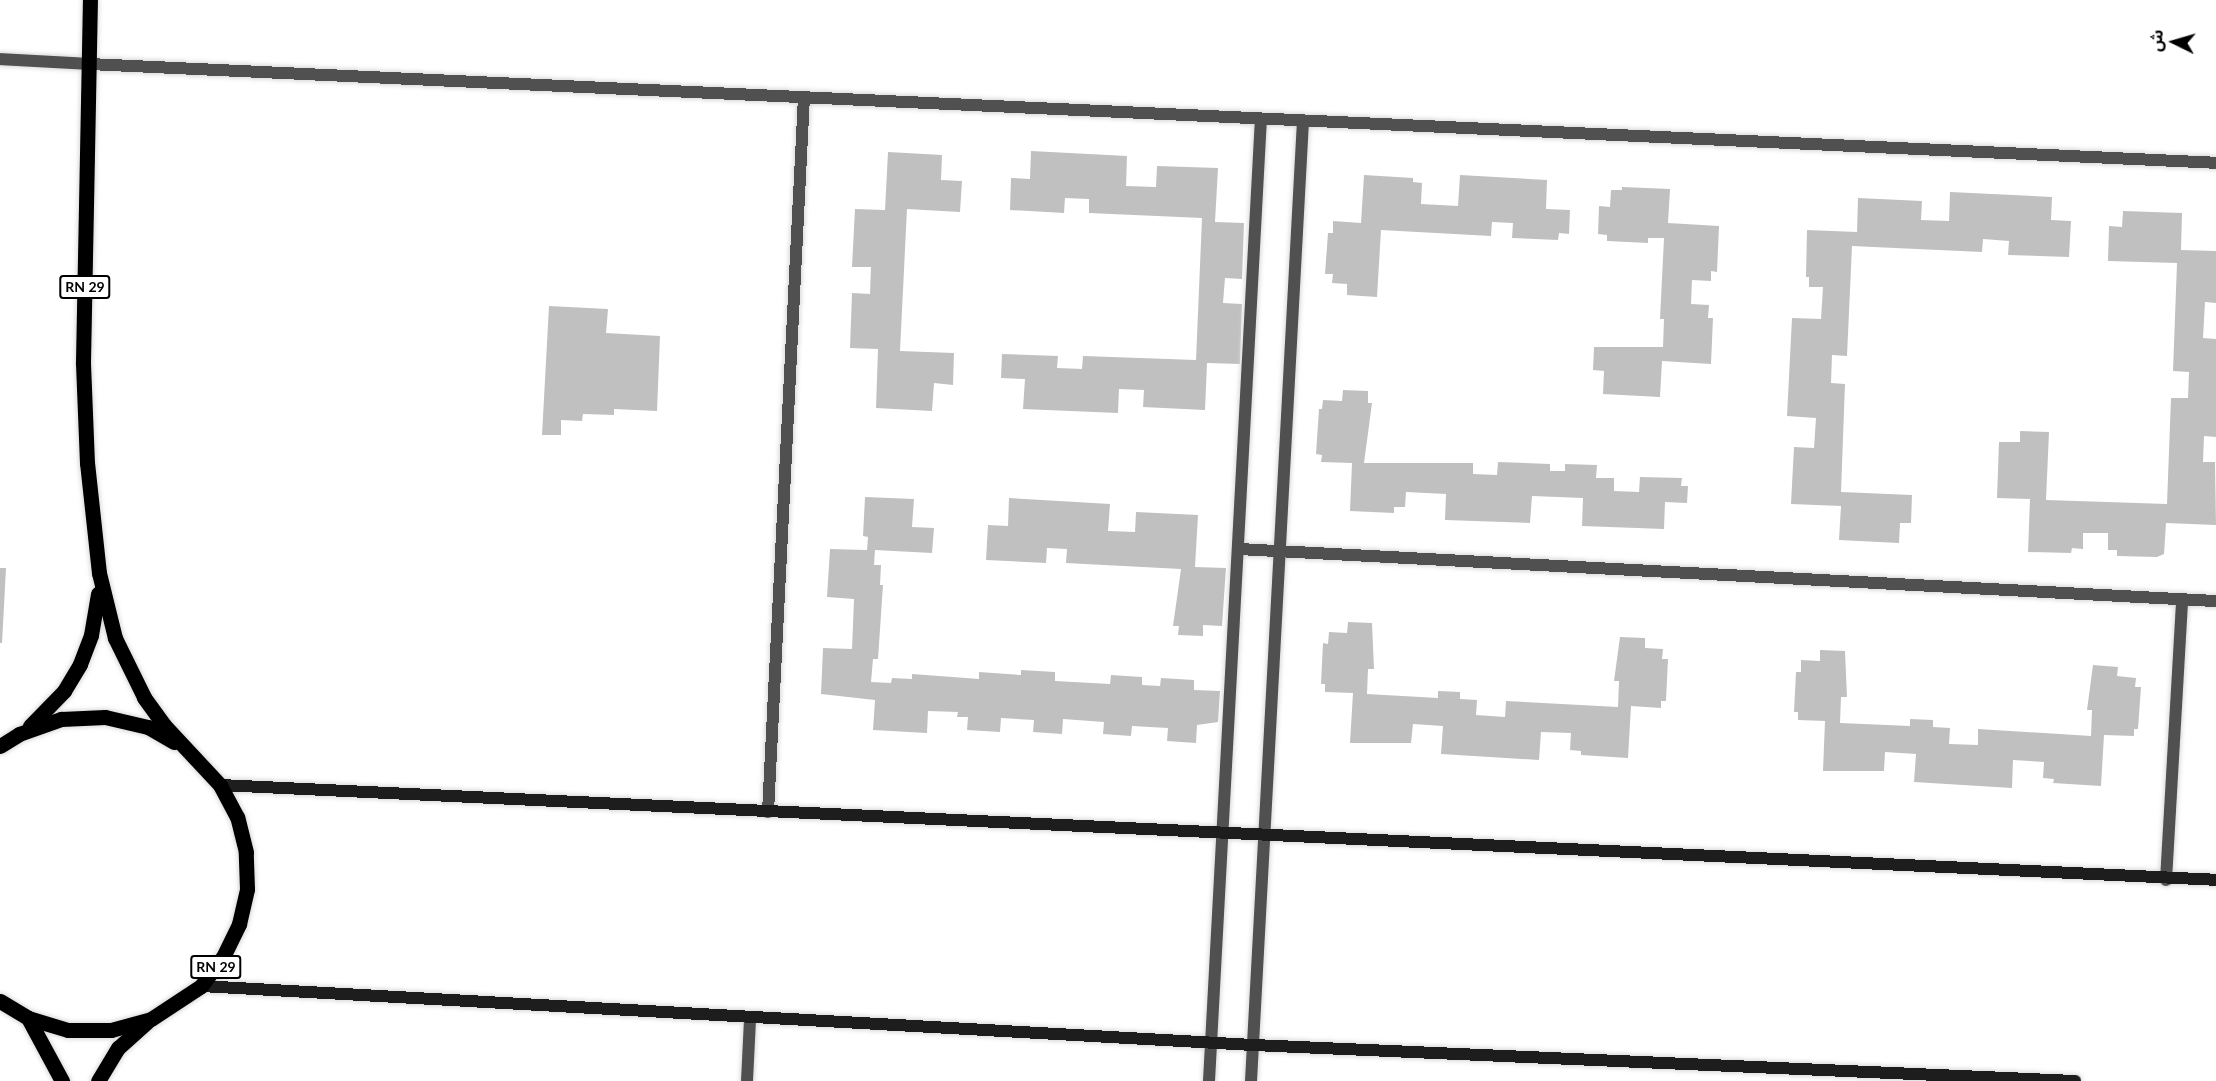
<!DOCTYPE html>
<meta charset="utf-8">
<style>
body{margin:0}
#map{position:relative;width:2216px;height:1081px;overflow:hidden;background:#fff;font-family:Lato,"Noto Sans Arabic",sans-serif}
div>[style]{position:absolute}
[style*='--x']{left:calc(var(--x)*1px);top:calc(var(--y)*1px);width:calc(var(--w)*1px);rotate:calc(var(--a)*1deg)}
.building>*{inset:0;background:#c0c0c0}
.roads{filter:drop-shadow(0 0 2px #dbdbdb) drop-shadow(0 0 2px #dbdbdb)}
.minor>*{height:12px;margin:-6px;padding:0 6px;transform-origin:6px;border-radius:6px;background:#505050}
.tertiary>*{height:12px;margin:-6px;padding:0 6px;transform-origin:6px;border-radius:6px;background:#505050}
.secondary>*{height:12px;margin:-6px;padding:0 6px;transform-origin:6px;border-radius:6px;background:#1d1d1d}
.primary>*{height:15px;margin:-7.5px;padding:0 7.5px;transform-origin:7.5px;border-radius:7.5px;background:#000}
span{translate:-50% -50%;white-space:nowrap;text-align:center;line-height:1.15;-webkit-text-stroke:4.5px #fff;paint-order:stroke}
.shield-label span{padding:2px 4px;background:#fff;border:2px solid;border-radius:4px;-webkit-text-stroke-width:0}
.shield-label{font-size:14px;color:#000;font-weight:700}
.north{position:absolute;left:2144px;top:12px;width:60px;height:60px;-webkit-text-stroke:4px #fff;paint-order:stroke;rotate:275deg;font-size:16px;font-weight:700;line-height:24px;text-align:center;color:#000}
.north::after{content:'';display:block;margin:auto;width:21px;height:27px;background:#000;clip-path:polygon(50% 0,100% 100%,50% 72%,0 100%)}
</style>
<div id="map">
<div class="building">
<i style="clip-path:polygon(1031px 151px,1127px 156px,1126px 186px,1156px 187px,1157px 166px,1218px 168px,1215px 222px,1244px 223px,1242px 279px,1225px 278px,1223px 303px,1242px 304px,1240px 364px,1207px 363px,1205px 410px,1143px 407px,1144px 390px,1119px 389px,1118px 413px,1023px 409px,1025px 379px,1001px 378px,1002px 354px,1058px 356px,1057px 368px,1082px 369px,1083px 356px,1196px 360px,1202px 218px,1089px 213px,1089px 199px,1065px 198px,1064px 213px,1010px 210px,1011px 178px,1030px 179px)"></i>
<i style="clip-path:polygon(888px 152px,942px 155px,941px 180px,962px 181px,960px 212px,907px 209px,900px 351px,954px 353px,953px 385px,934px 383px,932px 411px,876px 408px,878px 349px,850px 348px,852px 293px,870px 294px,871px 267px,852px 267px,855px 209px,885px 210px)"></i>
<i style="clip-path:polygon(1364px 175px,1413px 178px,1413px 182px,1422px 183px,1421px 204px,1458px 206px,1460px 175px,1547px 180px,1546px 209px,1570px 210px,1569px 234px,1559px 233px,1558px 240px,1512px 238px,1513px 223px,1492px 222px,1491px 236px,1381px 230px,1377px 297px,1347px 295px,1347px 284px,1332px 283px,1333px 274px,1325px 274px,1328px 233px,1333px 233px,1333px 221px,1361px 223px)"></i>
<i style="clip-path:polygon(1622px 187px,1670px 189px,1668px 223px,1719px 226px,1717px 272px,1711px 271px,1711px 281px,1692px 280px,1691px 304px,1709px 305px,1708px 318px,1713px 318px,1711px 364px,1662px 361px,1660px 397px,1603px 394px,1604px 371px,1593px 370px,1594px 347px,1663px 347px,1664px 319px,1660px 319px,1664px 238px,1648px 238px,1648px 243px,1607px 241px,1607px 235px,1598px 234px,1599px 206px,1610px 207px,1611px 190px,1622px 190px)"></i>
<i style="clip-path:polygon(1950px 192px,2052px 197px,2051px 220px,2071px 221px,2069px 257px,2008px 255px,2009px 241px,1983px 239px,1982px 252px,1852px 246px,1847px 356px,1832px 355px,1831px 383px,1845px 384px,1841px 492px,1912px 495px,1911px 523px,1900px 523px,1899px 543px,1839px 540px,1841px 506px,1791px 504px,1794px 447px,1814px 448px,1816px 418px,1787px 416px,1792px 318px,1821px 319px,1823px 287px,1809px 287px,1809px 277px,1806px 277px,1807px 230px,1857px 232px,1858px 198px,1922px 201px,1921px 220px,1949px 221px)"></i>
<i style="clip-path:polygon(2123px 211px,2182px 213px,2181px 250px,2216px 251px,2216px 303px,2205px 302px,2203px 338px,2216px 339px,2216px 437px,2204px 436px,2203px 462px,2215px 462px,2216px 525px,2166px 523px,2164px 554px,2157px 557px,2117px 556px,2117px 550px,2108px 550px,2108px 533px,2083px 533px,2083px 549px,2072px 548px,2071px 553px,2028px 552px,2030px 499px,1997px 498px,1999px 442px,2020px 442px,2020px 431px,2049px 432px,2046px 500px,2167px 504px,2171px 398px,2188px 398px,2189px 372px,2173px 371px,2177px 263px,2108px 261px,2109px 226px,2122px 227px)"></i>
<i style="clip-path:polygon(549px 306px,608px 309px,606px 333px,660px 336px,657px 411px,614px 409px,614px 415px,583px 414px,582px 421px,561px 420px,561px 435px,542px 435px)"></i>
<i style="clip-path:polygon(1343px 390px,1368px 391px,1368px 403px,1372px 403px,1364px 463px,1473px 463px,1473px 474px,1497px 475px,1498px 462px,1550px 464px,1550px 471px,1565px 471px,1565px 464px,1597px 465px,1596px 478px,1614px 478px,1614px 491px,1639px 492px,1640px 477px,1682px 478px,1681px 486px,1688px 486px,1687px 503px,1665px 502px,1664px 529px,1582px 526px,1583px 498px,1532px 496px,1530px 523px,1445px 520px,1446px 494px,1406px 492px,1405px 507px,1394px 507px,1394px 513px,1350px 511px,1352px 463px,1321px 462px,1322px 455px,1316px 454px,1319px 409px,1322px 409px,1323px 400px,1342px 401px)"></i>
<i style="clip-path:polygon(865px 497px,914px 499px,912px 527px,934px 528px,932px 553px,875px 550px,874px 565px,881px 565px,880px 585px,883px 585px,878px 659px,873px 659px,871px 682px,891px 683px,892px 678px,912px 679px,912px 674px,979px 679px,979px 672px,1021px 675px,1021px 670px,1055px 672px,1055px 681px,1110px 684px,1111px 675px,1142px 677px,1142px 685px,1160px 686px,1161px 678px,1194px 680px,1194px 690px,1220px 691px,1218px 722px,1197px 725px,1196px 743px,1167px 741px,1168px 728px,1132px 726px,1131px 736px,1103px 734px,1104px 722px,1063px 719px,1062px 734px,1033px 732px,1034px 720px,1001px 718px,1000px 732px,967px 730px,968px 717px,957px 717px,958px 712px,928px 711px,927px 733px,873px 730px,875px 700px,821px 694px,823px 648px,852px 649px,854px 599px,827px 597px,830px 549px,867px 550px,868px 537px,863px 536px)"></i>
<i style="clip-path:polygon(1009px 498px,1110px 504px,1108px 531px,1135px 532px,1136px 512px,1198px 515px,1195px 567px,1226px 568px,1222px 626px,1203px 625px,1203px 636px,1178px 635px,1179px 626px,1173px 626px,1181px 569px,1066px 563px,1067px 549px,1047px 548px,1046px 563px,986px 560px,988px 525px,1008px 526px)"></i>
<i style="clip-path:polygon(0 568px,6px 568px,2px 643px,0 643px)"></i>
<i style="clip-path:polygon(1348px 622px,1372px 623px,1374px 669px,1368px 669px,1367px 694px,1438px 698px,1438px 691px,1460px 692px,1460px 699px,1477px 700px,1476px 715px,1505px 717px,1506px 701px,1618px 707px,1619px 681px,1614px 681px,1620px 637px,1645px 638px,1645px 648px,1663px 649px,1662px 659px,1668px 659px,1666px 701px,1661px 701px,1661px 708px,1631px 706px,1628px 758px,1581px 755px,1581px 751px,1570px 750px,1571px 733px,1541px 732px,1539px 760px,1441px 754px,1443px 726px,1413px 724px,1411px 743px,1350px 743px,1353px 693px,1325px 692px,1325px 684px,1321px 684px,1323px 643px,1328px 644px,1329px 632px,1347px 633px)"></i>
<i style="clip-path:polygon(1820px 650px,1845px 651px,1847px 697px,1841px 697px,1840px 723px,1910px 726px,1910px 719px,1933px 720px,1933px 727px,1950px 728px,1949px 744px,1978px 745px,1978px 729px,2091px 736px,2092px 710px,2087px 710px,2093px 665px,2118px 667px,2117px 676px,2136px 678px,2135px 687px,2141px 687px,2138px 729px,2134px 729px,2134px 736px,2104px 735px,2101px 786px,2053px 783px,2054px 779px,2043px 778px,2044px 762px,2013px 760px,2012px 788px,1914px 782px,1916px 754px,1885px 752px,1884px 771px,1823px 771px,1825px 721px,1798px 720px,1798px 712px,1794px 712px,1796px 672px,1801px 672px,1801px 660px,1820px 661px)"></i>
</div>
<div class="roads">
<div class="minor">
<i style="--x:89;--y:64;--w:2129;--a:2.66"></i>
<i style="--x:1239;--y:549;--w:978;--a:3.05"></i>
<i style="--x:768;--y:812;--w:716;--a:-87.12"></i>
<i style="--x:2166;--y:880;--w:281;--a:-86.7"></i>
<i style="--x:747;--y:1081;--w:62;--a:-87.2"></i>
<i style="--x:1209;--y:1081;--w:963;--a:-86.91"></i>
<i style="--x:1251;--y:1081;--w:962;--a:-86.9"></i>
</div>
<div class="tertiary">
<i style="--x:0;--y:59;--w:89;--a:3.2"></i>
</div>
<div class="secondary">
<i style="--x:220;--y:785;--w:1998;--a:2.72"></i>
<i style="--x:201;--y:986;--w:1054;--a:3.21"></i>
<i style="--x:1253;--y:1045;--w:823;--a:2.51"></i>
</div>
<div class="primary">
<i style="--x:30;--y:726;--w:49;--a:-45.8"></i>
<i style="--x:64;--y:691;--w:31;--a:-59"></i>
<i style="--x:80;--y:664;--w:31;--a:-69"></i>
<i style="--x:91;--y:635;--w:42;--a:-80.3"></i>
<i style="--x:0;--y:746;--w:22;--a:-32"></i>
<i style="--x:19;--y:734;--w:45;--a:-19.7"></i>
<i style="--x:61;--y:719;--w:44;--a:-2.6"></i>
<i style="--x:105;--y:717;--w:44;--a:13.1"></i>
<i style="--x:148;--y:727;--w:30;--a:30"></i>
<i style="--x:0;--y:1001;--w:33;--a:31"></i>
<i style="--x:28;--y:1018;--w:42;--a:16.7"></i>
<i style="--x:68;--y:1030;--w:43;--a:0"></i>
<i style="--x:111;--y:1030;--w:41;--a:-15.4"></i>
<i style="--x:151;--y:1019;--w:60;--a:-33.4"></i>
<i style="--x:201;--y:986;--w:36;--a:-53"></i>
<i style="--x:223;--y:957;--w:37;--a:-64"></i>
<i style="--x:239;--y:924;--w:36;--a:-77"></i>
<i style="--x:247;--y:889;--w:37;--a:-92"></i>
<i style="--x:246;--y:852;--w:36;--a:-104"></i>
<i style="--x:237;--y:817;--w:36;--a:-118"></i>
<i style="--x:220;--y:785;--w:82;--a:-133"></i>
<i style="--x:164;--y:725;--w:34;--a:-126"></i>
<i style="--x:144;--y:697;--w:66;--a:-116.2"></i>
<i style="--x:115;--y:638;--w:67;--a:-103.8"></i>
<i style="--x:99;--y:573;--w:111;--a:-96.2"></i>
<i style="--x:87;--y:463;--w:101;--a:-92.3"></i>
<i style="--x:83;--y:362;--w:362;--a:-88.9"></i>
<i style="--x:28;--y:1018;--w:72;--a:61.6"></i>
<i style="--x:98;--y:1081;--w:39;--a:-59"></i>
<i style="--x:118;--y:1048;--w:39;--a:-42"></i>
</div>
</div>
<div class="shield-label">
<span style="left:85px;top:287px">RN 29</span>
<span style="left:216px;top:967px">RN 29</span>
</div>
<div class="north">ش</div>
</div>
